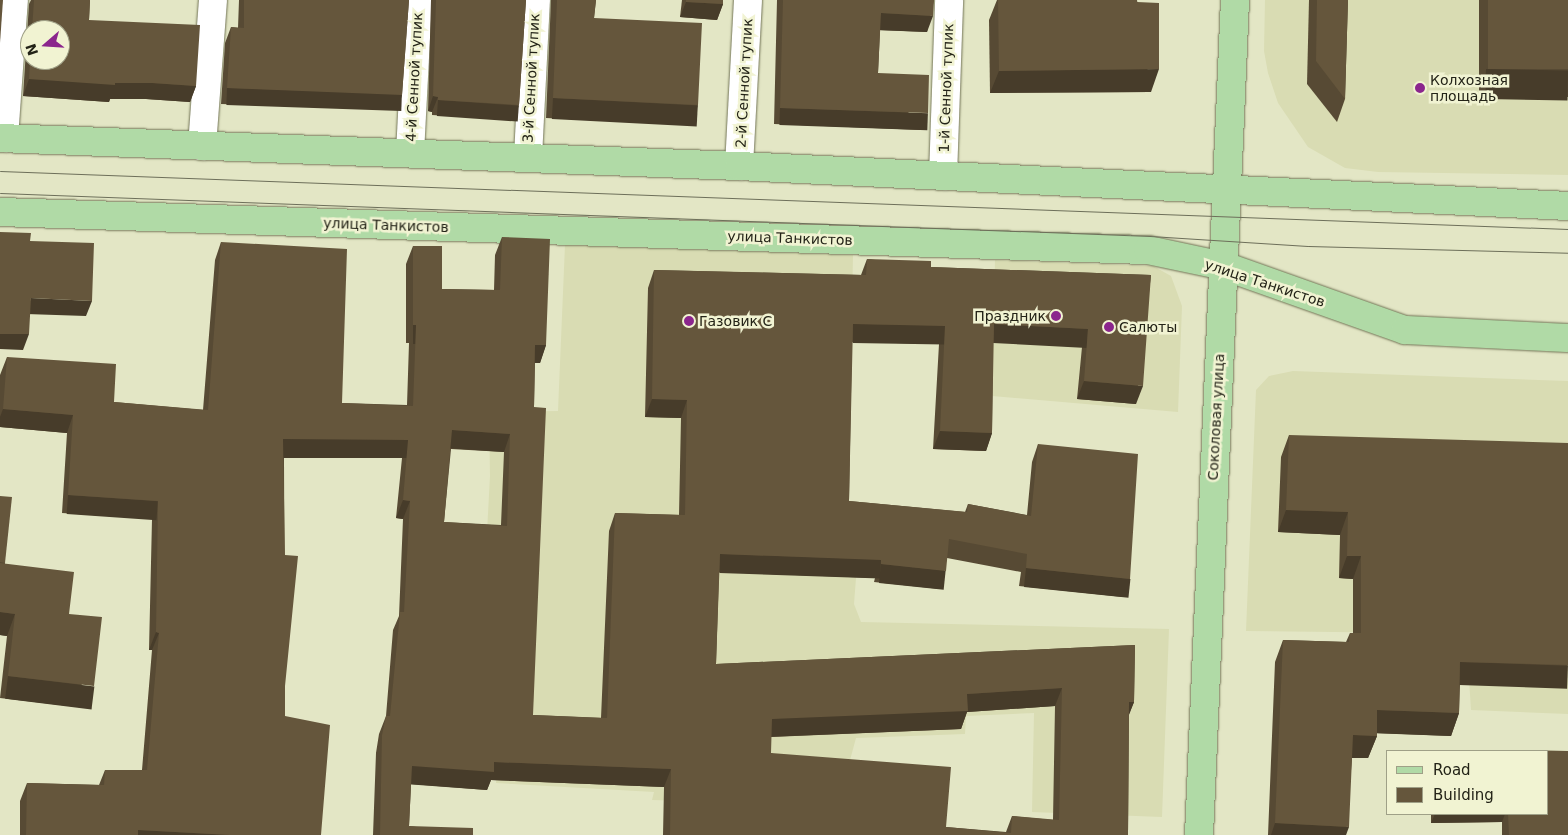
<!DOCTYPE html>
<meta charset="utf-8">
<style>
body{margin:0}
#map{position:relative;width:1568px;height:835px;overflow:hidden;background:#e3e6c5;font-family:"DejaVu Sans",sans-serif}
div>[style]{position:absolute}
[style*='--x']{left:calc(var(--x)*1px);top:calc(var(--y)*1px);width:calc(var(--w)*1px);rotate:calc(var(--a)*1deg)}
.built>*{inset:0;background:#d9dcb3}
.roads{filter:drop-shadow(0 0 1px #737557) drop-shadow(0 0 1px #737557)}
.minor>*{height:28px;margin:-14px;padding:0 14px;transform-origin:14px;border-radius:14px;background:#fff}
.major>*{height:28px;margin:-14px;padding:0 14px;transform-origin:14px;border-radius:14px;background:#b0daa6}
.tram>*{height:1px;margin:-0.5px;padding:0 0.5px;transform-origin:0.5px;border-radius:0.5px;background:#6d6f5a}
.wall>*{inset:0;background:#574a34;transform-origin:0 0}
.shaded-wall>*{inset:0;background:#473c2a;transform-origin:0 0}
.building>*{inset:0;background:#65563c;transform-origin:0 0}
.dots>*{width:14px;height:14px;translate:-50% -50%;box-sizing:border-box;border:2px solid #f1f3d2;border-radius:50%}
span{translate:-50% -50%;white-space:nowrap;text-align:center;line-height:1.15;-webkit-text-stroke:5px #f1f3d2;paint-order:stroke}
.street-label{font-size:14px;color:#232317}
.poi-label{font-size:14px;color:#232317}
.left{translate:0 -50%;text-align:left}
.right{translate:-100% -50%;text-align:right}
.legend{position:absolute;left:1386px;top:750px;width:162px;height:65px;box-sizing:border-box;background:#f1f3d2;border:1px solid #9fa087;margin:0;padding:6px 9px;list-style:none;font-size:15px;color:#232317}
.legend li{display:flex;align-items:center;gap:10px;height:25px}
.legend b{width:25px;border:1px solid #9fa087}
.north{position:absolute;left:20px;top:20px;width:50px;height:50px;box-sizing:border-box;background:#f1f3d2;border:1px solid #9fa087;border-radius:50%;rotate:251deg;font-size:14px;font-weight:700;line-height:20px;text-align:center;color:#232317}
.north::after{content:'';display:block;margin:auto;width:18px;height:22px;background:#8b268d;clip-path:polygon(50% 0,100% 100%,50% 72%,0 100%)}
</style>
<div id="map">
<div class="built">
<i style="clip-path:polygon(1265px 0,1568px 0,1568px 175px,1378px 172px,1345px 168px,1308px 147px,1278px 103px,1268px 73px,1264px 51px)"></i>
<i style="clip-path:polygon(565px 245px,853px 255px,848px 515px,861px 514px,854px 604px,861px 622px,1169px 629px,1162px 817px,1032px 812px,1034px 713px,966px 716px,965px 734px,856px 738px,838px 805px,652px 800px,654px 792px,496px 783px,500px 732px,481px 645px,490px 476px,489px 412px,558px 411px)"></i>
<i style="clip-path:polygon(995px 260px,1153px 266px,1171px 276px,1182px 306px,1178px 412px,992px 396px)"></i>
<i style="clip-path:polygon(1293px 371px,1568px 381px,1568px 714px,1471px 710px,1469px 679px,1420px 633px,1246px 631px,1256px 390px,1269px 376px)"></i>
</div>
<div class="roads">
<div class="minor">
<i style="--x:4;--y:138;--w:138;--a:-85.9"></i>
<i style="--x:202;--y:146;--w:146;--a:-85.7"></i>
<i style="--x:410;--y:153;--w:153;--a:-87"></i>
<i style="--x:528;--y:157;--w:157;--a:-87.1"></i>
<i style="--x:739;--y:166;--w:166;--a:-86.9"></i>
<i style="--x:943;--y:176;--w:176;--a:-88"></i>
</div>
<div class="major">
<i style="--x:0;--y:138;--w:740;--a:2.17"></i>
<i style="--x:739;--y:166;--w:830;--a:2.76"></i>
<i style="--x:0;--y:212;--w:1149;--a:1.9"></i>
<i style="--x:1148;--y:250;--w:78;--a:11.9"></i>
<i style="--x:1224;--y:266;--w:192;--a:19.5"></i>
<i style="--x:1405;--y:330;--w:163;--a:2.8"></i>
<i style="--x:1199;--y:835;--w:836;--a:-87.53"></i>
</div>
</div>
<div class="tram">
<i style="--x:0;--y:171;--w:1569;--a:2.12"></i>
<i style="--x:0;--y:193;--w:1151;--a:2.14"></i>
<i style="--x:1150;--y:236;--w:158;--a:3.6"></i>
<i style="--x:1308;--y:246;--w:260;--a:1.5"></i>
</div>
<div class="wall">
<i style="clip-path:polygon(evenodd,31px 0,90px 0,89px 20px,196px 86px,190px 102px,146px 99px,110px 99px,109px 102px,23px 96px,29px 4px,31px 0,30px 30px,60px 30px,30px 60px,30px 30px)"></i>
<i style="clip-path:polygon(239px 0,409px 0,402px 95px,397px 110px,221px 104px,225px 43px,231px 27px,238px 28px)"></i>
<i style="clip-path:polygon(431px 0,526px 0,519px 105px,514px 120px,432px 115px,432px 112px,428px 111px)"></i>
<i style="clip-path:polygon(551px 0,596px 0,594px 18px,698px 105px,691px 125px,546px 118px)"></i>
<i style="clip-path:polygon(682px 0,723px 0,723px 4px,717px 20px,680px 17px)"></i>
<i style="clip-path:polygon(777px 0,934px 0,927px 32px,880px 30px,878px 73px,922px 130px,774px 124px)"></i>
<i style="clip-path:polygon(997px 0,1137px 0,1151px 92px,990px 93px,989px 20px)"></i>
<i style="clip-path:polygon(1309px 0,1348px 0,1345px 99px,1337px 122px,1307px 84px)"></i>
<i style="left:1479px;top:0;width:89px;height:97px"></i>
<i style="clip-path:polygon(evenodd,502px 237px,546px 345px,540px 363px,535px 363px,534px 407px,533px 715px,601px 718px,609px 531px,615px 513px,679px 515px,681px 418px,645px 417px,648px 288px,654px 270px,861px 275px,867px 259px,931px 267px,1151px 275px,1136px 404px,1077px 399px,1082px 347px,993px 342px,992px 433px,986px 451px,933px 449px,939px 344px,852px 342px,849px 501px,965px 512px,968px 504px,1027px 515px,1032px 462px,1038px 444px,1130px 579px,1123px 597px,1019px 586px,1021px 572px,947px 558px,940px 589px,874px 582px,875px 578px,719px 572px,716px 664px,1135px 645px,1134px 702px,1129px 714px,1128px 835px,663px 835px,664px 787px,491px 780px,487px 790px,411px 784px,409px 826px,473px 835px,373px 835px,376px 753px,379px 734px,386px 716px,393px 630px,399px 616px,403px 519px,396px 518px,402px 458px,284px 457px,285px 716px,321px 835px,20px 835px,20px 801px,27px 783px,99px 785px,105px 770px,142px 770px,152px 650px,149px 650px,152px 519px,62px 513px,67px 433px,0 427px,0 375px,7px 357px,114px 402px,203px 410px,215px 260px,221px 242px,342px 403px,407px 405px,409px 343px,406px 343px,406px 264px,413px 246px,442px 289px,494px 290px,495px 255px,502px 237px,451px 449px,504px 452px,501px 525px,444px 522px,451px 449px,502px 237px,1055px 706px,1053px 820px,1012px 816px,1006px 832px,946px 827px,771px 753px,771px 737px,961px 729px,967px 712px,1055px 706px)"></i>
<i style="clip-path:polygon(1289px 435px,1568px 665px,1560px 687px,1460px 684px,1459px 713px,1451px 736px,1377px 733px,1377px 736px,1368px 758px,1352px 758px,1346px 835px,1268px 835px,1275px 662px,1283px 640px,1346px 642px,1350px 633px,1353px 633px,1353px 579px,1339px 578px,1340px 535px,1278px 532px,1281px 457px)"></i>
<i style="clip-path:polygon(0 496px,5px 564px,69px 614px,86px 708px,0 698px,7px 636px,0 635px)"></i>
<i style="clip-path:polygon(1431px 814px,1547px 814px,1568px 835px,1502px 835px,1502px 822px,1431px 823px)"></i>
</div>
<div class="shaded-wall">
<i style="clip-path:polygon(686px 2px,723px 4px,717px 20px,680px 17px)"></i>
<i style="clip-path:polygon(881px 13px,933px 16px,927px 32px,875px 30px)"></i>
<i style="clip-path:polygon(1159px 69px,1151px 92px,990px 93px,999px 71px)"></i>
<i style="left:1486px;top:69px;width:82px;height:30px;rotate:1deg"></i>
<i style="clip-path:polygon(29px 79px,115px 83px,152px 83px,196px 86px,190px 102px,146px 99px,110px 99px,109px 102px,23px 96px)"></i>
<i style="left:227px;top:88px;width:175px;height:17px;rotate:2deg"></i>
<i style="clip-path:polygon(433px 96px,438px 97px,432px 112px,428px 111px)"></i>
<i style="left:553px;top:98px;width:145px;height:21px;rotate:3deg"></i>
<i style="left:438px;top:100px;width:81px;height:16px;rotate:4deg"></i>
<i style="left:780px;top:108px;width:148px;height:17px;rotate:2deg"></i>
<i style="clip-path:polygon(31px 298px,92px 301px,86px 316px,26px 314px)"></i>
<i style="left:853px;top:324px;width:92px;height:19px;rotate:1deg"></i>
<i style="left:994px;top:324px;width:94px;height:19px;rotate:3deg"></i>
<i style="left:413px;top:325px;width:3px;height:19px"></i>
<i style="clip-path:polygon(0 334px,29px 334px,23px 350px,0 349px)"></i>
<i style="clip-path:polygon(535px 345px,546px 345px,540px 363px,529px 363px)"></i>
<i style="clip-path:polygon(1084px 381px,1143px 386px,1136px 404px,1077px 399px)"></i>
<i style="clip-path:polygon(652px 399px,687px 400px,681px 418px,645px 417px)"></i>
<i style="clip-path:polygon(3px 409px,73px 415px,67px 433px,0 427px,0 417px)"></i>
<i style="clip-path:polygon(452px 430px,510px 434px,504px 452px,446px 448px)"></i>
<i style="clip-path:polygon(940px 431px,992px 433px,986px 451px,933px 449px)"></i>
<i style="left:283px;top:439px;width:125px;height:19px"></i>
<i style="left:68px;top:495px;width:90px;height:19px;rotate:4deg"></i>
<i style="clip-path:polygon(403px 500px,410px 501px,403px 519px,396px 518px)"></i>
<i style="clip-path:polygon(1286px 510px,1348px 512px,1340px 535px,1278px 532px)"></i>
<i style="left:720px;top:554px;width:161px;height:19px;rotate:2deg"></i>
<i style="clip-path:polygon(1347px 556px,1361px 556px,1353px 579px,1339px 578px)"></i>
<i style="left:881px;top:564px;width:65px;height:19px;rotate:6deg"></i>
<i style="left:1026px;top:568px;width:105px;height:19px;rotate:6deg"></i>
<i style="clip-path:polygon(0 612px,15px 614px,7px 636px,0 635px)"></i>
<i style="clip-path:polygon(156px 632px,159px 633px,152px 650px,149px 650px)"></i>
<i style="left:1460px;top:662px;width:108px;height:23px;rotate:2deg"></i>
<i style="left:8px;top:676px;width:87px;height:23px;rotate:7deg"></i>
<i style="clip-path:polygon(1062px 688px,1055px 706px,967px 712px,961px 729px,765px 737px,772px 719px,967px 694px)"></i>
<i style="clip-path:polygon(1129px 702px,1134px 702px,1127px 720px)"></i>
<i style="clip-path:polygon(1377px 710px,1459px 713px,1451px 736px,1369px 733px)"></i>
<i style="clip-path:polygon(1353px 735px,1377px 736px,1368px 758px,1345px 758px)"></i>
<i style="clip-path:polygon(494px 762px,671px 769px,664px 787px,491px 780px,487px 790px,405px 784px,412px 766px)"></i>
<i style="clip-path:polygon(1435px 814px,1505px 814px,1502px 822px,1431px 823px)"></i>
<i style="clip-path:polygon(1275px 823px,1349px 827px,1346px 835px,1271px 835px)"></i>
<i style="clip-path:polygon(138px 830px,230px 835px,137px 835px)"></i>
</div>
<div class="building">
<i style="clip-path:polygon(0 0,3px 0,0 43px)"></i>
<i style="clip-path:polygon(34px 0,90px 0,89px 20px,200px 25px,196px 86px,152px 83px,115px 83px,115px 85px,29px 79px,30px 60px,60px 60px,60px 30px,32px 30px)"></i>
<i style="clip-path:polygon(244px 0,409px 0,402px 95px,227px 88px,231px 27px,244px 28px)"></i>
<i style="clip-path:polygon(436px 0,526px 0,519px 105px,438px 100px,438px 97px,433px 96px)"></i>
<i style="clip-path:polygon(557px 0,596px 0,594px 18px,702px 23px,698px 105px,553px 98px)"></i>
<i style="clip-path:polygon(686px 0,723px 0,723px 4px,686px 2px)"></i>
<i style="clip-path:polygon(783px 0,934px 0,933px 16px,881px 13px,878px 73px,929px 75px,928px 113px,780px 108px)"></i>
<i style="clip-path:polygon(998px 0,1137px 0,1137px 2px,1159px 3px,1159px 69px,999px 71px)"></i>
<i style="clip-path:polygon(1317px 0,1348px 0,1345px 99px,1316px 61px)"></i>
<i style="left:1488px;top:0;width:80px;height:69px"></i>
<i style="clip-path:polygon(0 232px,31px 233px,30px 241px,94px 243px,92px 301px,31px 298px,29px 334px,0 334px)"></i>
<i style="clip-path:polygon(evenodd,502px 237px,550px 239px,546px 345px,535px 345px,534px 407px,546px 408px,533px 715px,607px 718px,615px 513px,685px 515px,687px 400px,652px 399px,654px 270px,866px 275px,867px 259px,931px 261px,931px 267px,1151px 275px,1143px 386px,1084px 381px,1088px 329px,994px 324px,992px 433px,940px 431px,945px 326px,853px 324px,849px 501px,967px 512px,968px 504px,1031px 516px,1038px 444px,1138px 454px,1130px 579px,1026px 568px,1027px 554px,949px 539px,946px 571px,881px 564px,881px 560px,720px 554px,716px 664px,1135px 645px,1134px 702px,1129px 702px,1128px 835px,670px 835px,671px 769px,494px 762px,494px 772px,412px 766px,409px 826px,473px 828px,473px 835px,380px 835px,382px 735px,386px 716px,390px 716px,400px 612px,404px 612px,410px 501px,403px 500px,408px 440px,283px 439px,285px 555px,298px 556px,285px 686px,285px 716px,330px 725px,321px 835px,230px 835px,138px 830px,138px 835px,26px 835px,27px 783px,104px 785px,105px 770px,147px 770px,159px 633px,156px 632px,158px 501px,68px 495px,73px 415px,3px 409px,7px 357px,116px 364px,114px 402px,208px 410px,221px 242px,347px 249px,342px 403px,413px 406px,416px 325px,413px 325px,413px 246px,442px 246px,442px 289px,500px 290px,502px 237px,452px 430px,510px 434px,507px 526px,444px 522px,452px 430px,502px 237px,1062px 688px,1059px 820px,1012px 816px,1011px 833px,946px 827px,951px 767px,771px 753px,772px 719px,968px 711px,967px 694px,1062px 688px)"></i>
<i style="clip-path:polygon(1289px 435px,1568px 443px,1568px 665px,1460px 662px,1459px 713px,1377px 710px,1377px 736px,1353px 735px,1349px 827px,1275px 823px,1283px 640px,1349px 642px,1350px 633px,1361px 633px,1361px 556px,1347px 556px,1348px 512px,1286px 510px)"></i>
<i style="clip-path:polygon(0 496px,12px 497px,5px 563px,0 562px)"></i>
<i style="clip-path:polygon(0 563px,74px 572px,69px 614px,102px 617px,94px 686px,8px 676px,15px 614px,0 612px)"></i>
<i style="clip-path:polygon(1518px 750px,1568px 751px,1568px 835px,1509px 835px,1508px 814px,1547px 814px,1547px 751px,1518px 751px)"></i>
</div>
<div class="dots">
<i style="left:1420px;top:88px;background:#8b268d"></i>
<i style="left:1056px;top:316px;background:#8b268d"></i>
<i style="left:689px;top:321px;background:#8b268d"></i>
<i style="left:1109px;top:327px;background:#8b268d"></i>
</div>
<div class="street-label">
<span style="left:414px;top:77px;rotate:-87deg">4-й Сенной тупик</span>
<span style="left:531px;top:78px;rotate:-87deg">3-й Сенной тупик</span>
<span style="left:744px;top:83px;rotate:-87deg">2-й Сенной тупик</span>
<span style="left:946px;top:88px;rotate:-88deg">1-й Сенной тупик</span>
<span style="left:386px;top:225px;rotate:2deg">улица Танкистов</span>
<span style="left:790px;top:238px;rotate:2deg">улица Танкистов</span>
<span style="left:1265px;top:283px;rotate:18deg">улица Танкистов</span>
<span style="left:1216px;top:417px;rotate:-87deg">Соколовая улица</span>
</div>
<div class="poi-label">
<span class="left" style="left:1430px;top:88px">Колхозная<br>площадь</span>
<span class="right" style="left:1046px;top:316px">Праздник</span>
<span class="left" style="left:699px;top:321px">Газовик С</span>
<span class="left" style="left:1119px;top:327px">Салюты</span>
</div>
<ul class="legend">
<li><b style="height:6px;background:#b0daa6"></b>Road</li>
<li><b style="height:14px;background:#65563c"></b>Building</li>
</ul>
<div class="north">N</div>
</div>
